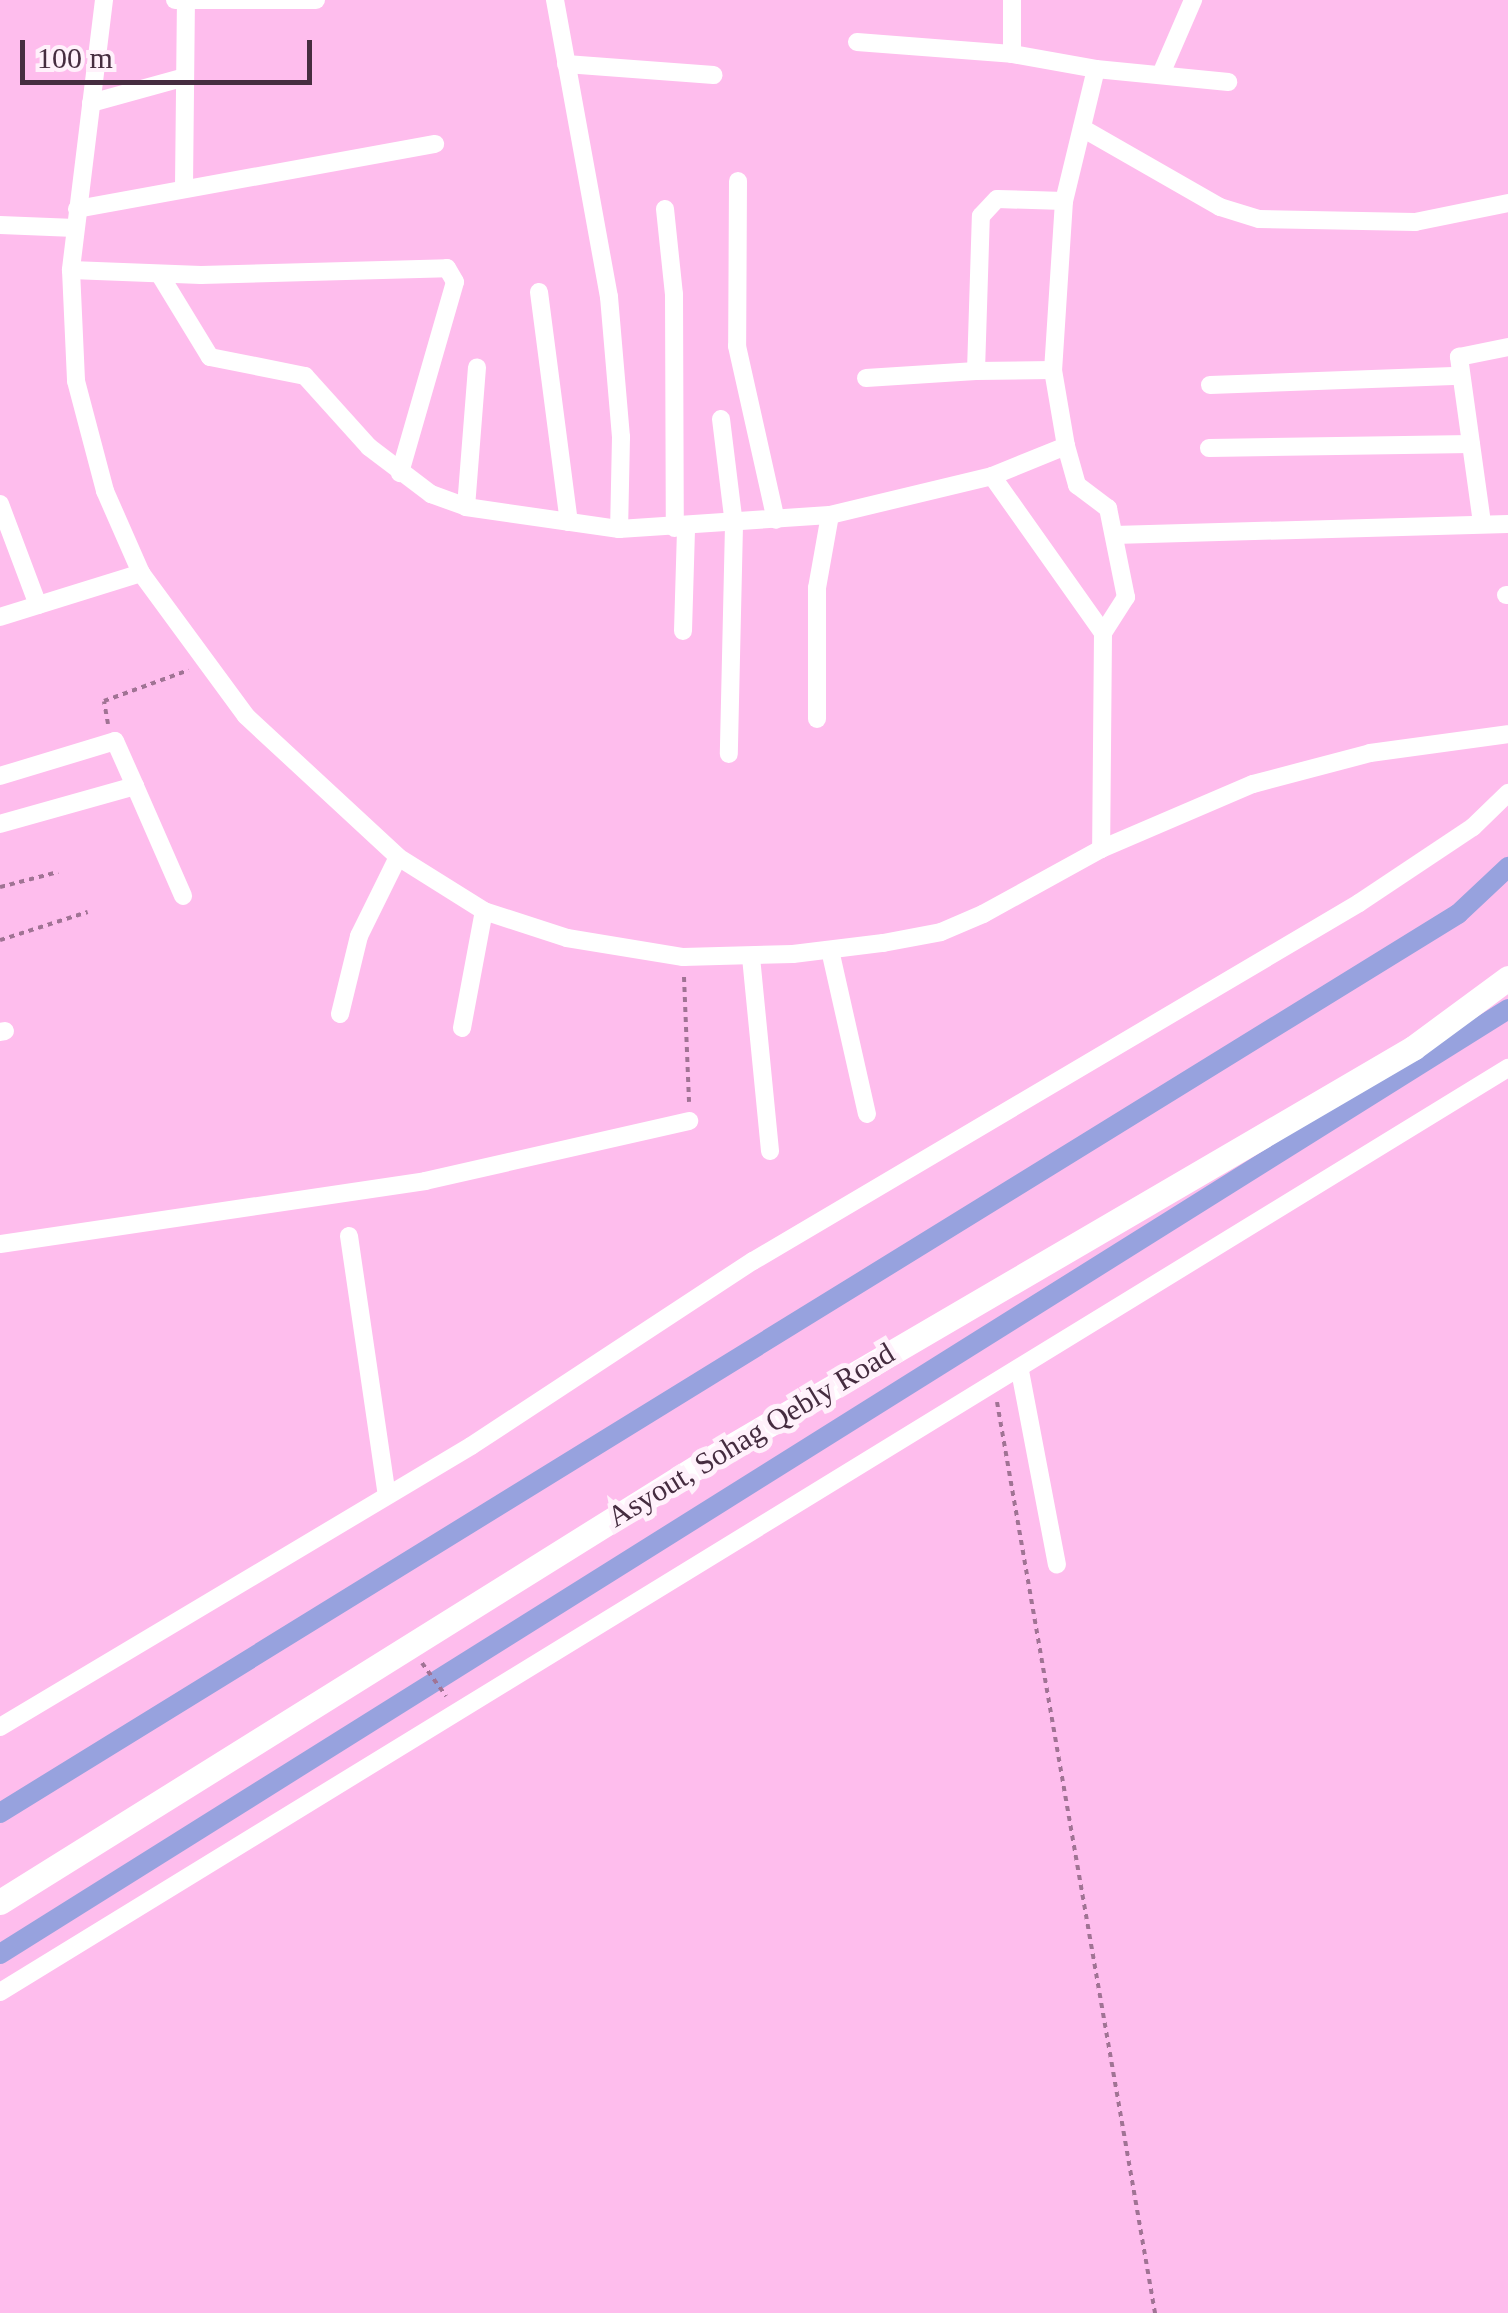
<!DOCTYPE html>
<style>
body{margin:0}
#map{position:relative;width:1508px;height:2313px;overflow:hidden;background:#febded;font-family:"Times New Roman",serif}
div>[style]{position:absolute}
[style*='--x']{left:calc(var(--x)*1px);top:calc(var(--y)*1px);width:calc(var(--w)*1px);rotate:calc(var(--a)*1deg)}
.canal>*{height:20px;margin:-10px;padding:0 10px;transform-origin:10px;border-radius:10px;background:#97a2de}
.path>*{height:4px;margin-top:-2px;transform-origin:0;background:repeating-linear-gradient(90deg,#a07394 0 5px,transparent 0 10px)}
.street>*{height:18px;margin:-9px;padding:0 9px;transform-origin:9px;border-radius:9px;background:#fff}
.secondary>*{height:25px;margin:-12.5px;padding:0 12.5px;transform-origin:12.5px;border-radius:12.5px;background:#fff}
span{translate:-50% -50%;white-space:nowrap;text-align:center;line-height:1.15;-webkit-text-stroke:10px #fff1fb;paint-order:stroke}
.street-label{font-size:30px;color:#462d40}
.scale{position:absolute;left:20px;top:40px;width:292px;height:45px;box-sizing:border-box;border:5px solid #462d40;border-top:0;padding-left:12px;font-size:30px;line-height:35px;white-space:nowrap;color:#462d40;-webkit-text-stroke:8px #fff1fb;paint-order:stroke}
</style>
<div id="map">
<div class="canal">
<i style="--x:0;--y:1813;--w:1713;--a:-31.66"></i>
<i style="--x:1458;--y:914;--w:69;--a:-43.2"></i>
<i style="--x:0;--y:1954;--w:1780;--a:-32.07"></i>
</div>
<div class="path">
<i style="--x:108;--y:724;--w:23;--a:-100"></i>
<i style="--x:104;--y:701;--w:90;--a:-20"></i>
<i style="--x:0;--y:887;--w:60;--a:-14.5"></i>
<i style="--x:0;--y:940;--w:92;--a:-17.7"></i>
<i style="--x:684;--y:977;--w:125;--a:87.7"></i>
<i style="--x:997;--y:1402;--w:925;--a:80.16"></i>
<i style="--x:422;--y:1663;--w:41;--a:54"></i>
</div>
<div class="street">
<i style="--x:104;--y:0;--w:272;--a:97"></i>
<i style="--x:71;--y:270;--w:111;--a:87.4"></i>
<i style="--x:76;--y:381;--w:114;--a:75.2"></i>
<i style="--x:105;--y:491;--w:90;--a:66.3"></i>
<i style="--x:141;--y:573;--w:177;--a:53.7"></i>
<i style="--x:246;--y:716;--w:207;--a:42.8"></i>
<i style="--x:398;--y:857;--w:102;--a:32.1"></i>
<i style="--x:484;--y:911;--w:87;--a:18"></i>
<i style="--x:567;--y:938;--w:118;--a:9.3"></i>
<i style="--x:683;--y:957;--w:110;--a:-1.6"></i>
<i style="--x:793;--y:954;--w:91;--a:-7"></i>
<i style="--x:883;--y:943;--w:59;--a:-10.7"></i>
<i style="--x:941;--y:932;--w:46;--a:-23.2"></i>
<i style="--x:983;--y:914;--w:135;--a:-28.8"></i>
<i style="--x:1101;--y:849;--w:165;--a:-23.2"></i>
<i style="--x:1253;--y:784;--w:121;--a:-14.8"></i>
<i style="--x:1370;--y:753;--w:139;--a:-7.8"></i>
<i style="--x:175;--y:0;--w:141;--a:0"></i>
<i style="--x:555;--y:0;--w:302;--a:79.7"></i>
<i style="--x:609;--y:297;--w:141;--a:85.1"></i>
<i style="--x:621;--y:437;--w:92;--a:91.2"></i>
<i style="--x:619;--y:529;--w:211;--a:-3.8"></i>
<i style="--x:830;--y:515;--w:167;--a:-13.5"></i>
<i style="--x:992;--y:476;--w:192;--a:54.7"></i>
<i style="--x:1103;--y:633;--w:216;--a:90.5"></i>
<i style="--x:1012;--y:0;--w:54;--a:90"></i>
<i style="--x:857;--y:42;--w:155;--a:4.4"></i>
<i style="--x:1012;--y:54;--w:85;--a:10.1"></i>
<i style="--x:1096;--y:69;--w:136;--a:103.6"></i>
<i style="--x:1064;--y:201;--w:169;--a:93.7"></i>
<i style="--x:1053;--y:370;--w:77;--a:80.3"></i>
<i style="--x:1066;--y:446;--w:80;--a:157.9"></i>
<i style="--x:566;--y:64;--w:148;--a:4.3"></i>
<i style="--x:1096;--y:69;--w:133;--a:5.6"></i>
<i style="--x:1161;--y:74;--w:81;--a:-66.6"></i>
<i style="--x:91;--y:103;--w:94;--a:-15.4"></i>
<i style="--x:1082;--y:128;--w:159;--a:29.8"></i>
<i style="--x:1220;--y:207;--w:41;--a:17.1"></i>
<i style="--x:1259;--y:219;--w:156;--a:1.1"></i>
<i style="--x:1415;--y:222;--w:95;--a:-11.5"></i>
<i style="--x:738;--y:181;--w:165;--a:90.3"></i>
<i style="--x:737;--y:346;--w:178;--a:77.4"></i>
<i style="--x:184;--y:187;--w:187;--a:-89.4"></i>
<i style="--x:77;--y:209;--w:364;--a:-10.3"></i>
<i style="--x:665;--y:209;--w:85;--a:84"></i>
<i style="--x:674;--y:294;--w:234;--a:89.8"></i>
<i style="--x:0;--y:225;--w:75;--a:2.3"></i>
<i style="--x:71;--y:270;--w:130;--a:2.2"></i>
<i style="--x:201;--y:275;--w:246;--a:-1.6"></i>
<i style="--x:447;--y:268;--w:16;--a:60"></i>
<i style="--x:455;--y:282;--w:199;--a:106.1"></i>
<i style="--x:160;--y:275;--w:96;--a:58.6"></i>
<i style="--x:210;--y:357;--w:97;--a:11.3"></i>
<i style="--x:305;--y:376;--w:96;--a:48"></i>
<i style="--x:369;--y:447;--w:78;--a:37.2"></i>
<i style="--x:431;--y:494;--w:37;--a:20"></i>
<i style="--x:466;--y:507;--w:155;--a:8.2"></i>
<i style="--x:539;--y:292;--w:232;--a:82.6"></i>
<i style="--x:1053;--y:370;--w:77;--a:179.3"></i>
<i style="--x:976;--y:371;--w:155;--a:-88.2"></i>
<i style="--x:981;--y:216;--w:23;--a:-47"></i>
<i style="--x:997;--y:199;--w:67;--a:1.7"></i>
<i style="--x:866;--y:378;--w:110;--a:-3.6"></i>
<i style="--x:1210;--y:385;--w:250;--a:-2.1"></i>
<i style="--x:721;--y:419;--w:107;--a:83"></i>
<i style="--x:734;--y:525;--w:229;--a:91.3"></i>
<i style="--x:1066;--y:446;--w:41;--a:74.2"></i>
<i style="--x:1077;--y:485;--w:39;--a:37"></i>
<i style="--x:1108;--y:508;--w:91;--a:78.6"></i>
<i style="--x:1126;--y:597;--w:43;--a:122.6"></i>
<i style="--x:1209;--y:448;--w:262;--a:-0.9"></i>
<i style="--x:0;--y:504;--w:108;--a:69.4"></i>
<i style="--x:466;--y:507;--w:140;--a:-85.5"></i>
<i style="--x:1482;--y:523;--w:168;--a:-97.9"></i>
<i style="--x:1459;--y:357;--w:50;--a:-11.5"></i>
<i style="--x:1114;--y:535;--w:394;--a:-1.6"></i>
<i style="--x:1506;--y:595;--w:2;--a:0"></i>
<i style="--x:0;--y:617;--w:148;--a:-17.3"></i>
<i style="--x:683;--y:631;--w:104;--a:-88.3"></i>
<i style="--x:817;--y:719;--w:131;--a:-90"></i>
<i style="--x:817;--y:588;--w:74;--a:-79.9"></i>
<i style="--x:0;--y:776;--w:120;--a:-16.9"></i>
<i style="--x:115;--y:741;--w:49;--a:66"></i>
<i style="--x:135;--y:786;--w:140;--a:164.3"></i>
<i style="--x:135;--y:786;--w:120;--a:66.4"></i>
<i style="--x:830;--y:950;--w:168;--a:77.3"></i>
<i style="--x:751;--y:957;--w:195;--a:84.4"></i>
<i style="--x:340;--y:1014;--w:80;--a:-76.3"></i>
<i style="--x:359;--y:936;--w:88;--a:-63.7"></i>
<i style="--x:462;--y:1028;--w:119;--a:-79.4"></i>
<i style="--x:0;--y:1032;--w:5;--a:-11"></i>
<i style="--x:349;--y:1236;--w:262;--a:81.7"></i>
<i style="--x:0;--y:1244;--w:430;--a:-8.4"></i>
<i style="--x:425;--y:1181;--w:271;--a:-12.8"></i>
<i style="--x:1020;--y:1371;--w:197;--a:79.2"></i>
<i style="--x:0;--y:1727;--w:548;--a:-30.82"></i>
<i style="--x:471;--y:1446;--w:337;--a:-33.3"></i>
<i style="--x:753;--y:1261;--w:704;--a:-30.57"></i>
<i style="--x:1359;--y:903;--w:137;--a:-33.7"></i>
<i style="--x:1473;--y:827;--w:49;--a:-44.2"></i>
<i style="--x:0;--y:1992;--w:1769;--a:-31.5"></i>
</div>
<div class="secondary">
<i style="--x:0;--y:1902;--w:835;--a:-31.98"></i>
<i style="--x:708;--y:1460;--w:817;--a:-30.3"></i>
<i style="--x:1413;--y:1048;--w:118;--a:-36.4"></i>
</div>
<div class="street-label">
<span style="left:751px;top:1435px;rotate:-31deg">Asyout, Sohag Qebly Road</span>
</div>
<div class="scale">100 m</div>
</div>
